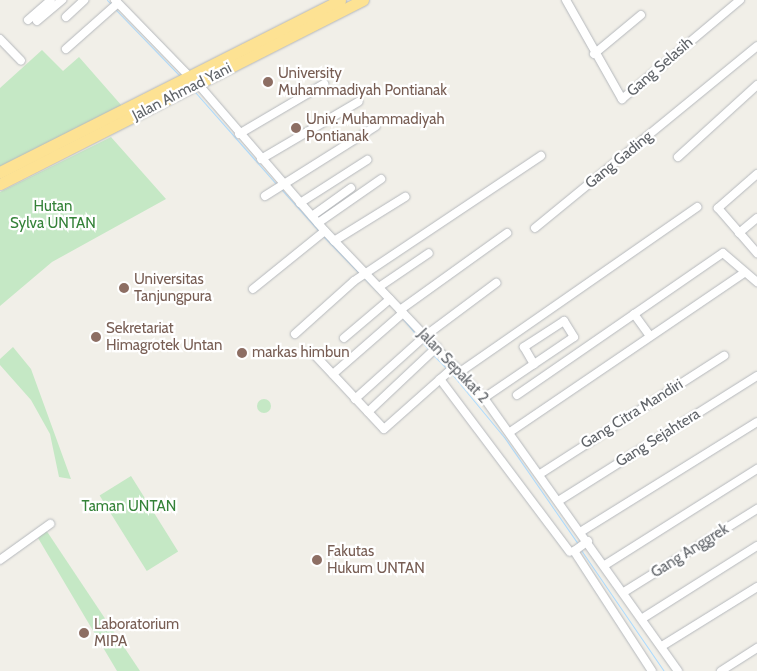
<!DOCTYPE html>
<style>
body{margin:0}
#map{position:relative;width:757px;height:671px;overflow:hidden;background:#f1efe8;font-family:Cabin,sans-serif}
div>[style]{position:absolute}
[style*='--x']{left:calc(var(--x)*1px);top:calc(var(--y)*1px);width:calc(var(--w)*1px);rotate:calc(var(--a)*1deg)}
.green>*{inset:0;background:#c5e8c5;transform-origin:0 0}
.round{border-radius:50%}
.stream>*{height:1px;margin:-0.5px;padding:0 0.5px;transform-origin:0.5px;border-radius:0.5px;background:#aadaff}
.roads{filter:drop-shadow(0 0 1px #b5b8bc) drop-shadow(0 0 1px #b5b8bc)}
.minor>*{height:8px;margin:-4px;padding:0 4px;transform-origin:4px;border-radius:4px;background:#fff}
.highway>*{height:11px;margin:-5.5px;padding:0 5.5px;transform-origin:5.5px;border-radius:5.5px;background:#fde293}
.dots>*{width:14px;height:14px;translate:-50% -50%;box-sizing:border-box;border:2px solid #fff;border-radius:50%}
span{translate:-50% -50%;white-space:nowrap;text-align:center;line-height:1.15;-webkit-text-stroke:4.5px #fff;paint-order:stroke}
.street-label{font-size:15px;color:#5f6368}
.education-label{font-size:15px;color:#785e54}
.left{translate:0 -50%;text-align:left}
.park-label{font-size:15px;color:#348238}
</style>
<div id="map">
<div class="green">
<i style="clip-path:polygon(42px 50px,63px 71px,79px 57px,122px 106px,0 168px,0 88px)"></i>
<i style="clip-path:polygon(111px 137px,166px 199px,52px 262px,0 306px,0 192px)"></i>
<i style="clip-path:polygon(13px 347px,31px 369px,71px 479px,59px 477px,50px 434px,31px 400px,0 365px,0 359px)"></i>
<i class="round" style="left:257px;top:399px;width:14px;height:14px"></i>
<i style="left:131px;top:476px;width:89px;height:37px;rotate:58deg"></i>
<i style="clip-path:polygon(46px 530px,140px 671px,117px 671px,38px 538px)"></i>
</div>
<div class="stream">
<i style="--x:107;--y:0;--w:6;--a:45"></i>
<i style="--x:115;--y:9;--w:92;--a:45.9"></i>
<i style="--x:195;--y:92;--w:124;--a:48.6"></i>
<i style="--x:281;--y:189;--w:57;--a:47.9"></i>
<i style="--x:323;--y:236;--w:53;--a:45.8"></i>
<i style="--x:365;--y:279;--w:18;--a:45"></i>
<i style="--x:403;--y:319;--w:23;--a:50"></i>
<i style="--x:422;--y:342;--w:11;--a:49"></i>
<i style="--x:433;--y:355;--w:18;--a:45"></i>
<i style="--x:451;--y:373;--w:83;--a:50.4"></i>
<i style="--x:504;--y:437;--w:130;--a:55.3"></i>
<i style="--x:581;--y:550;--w:147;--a:55.6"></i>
</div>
<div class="roads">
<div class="minor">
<i style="--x:115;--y:0;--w:106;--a:45.8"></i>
<i style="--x:566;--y:0;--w:114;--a:60.5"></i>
<i style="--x:622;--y:99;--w:154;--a:-40"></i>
<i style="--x:66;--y:17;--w:25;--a:-43"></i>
<i style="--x:28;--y:20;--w:30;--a:-41"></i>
<i style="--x:37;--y:21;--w:33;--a:-40"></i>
<i style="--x:0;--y:39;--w:30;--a:46"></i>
<i style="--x:66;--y:49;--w:69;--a:-41.5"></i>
<i style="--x:594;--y:54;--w:61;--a:-39.7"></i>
<i style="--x:198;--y:84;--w:194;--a:49.2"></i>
<i style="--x:325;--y:231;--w:231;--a:46.4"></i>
<i style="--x:484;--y:398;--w:335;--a:54.6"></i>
<i style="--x:239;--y:134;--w:99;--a:-30.5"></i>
<i style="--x:678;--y:157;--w:107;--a:-42.3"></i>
<i style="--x:261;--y:159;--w:113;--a:-30.4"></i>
<i style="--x:757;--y:174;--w:52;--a:138.9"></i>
<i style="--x:718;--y:208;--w:60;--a:49.1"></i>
<i style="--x:265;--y:196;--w:131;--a:-32.2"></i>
<i style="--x:300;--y:203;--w:80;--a:-32.7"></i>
<i style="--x:312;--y:216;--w:48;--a:-35.7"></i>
<i style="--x:318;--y:223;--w:77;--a:-34.9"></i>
<i style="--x:535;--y:228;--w:287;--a:-39.3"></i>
<i style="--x:739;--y:233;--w:23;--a:-40"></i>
<i style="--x:334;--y:241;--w:84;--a:-31.8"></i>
<i style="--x:379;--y:287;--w:60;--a:-34.2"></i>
<i style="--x:253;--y:289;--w:92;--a:-38.9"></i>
<i style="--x:400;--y:310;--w:132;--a:-35.7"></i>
<i style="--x:634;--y:314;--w:27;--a:54"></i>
<i style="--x:295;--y:334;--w:79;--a:-41.9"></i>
<i style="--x:354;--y:281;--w:225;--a:-33.8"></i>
<i style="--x:344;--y:338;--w:60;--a:-40.3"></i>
<i style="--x:312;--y:352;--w:105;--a:46.9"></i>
<i style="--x:384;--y:429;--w:95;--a:-41.6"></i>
<i style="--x:460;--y:372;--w:289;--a:-34.8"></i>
<i style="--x:333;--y:374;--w:93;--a:-41.1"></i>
<i style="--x:440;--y:379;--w:216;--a:53.1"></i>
<i style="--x:517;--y:395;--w:250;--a:-34.6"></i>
<i style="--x:723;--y:253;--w:45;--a:40.5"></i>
<i style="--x:484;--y:398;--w:60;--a:-34.2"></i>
<i style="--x:534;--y:364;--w:48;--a:-34"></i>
<i style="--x:574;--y:337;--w:19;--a:-122"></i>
<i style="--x:564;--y:321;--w:48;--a:147"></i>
<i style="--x:524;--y:347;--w:20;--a:60"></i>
<i style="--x:355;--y:399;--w:94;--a:-42"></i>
<i style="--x:425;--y:336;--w:89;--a:-36.7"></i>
<i style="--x:368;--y:412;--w:95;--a:-43.3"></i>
<i style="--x:510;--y:432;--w:283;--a:-34.2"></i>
<i style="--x:540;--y:474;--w:219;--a:-32.7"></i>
<i style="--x:560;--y:500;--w:233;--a:-32.2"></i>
<i style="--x:582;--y:531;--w:206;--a:-31.9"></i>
<i style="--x:588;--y:541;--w:17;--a:144"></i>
<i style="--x:574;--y:551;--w:143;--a:57"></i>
<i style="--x:0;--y:560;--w:62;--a:-35.8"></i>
<i style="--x:605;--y:565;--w:180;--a:-32.3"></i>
<i style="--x:624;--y:592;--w:157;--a:-32"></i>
<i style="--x:643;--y:618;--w:135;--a:-32.3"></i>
<i style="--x:662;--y:646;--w:112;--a:-31.8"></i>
<i style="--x:721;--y:671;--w:43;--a:-32.6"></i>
</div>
<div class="highway">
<i style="--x:0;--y:172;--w:381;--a:-26.8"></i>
<i style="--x:0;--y:184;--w:407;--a:-26.9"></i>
</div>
</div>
<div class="dots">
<i style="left:268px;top:82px;background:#8d6e63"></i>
<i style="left:296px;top:128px;background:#8d6e63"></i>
<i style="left:124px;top:288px;background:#8d6e63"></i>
<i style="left:96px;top:337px;background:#8d6e63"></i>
<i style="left:242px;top:353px;background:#8d6e63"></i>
<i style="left:317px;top:560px;background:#8d6e63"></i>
<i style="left:84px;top:633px;background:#8d6e63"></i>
</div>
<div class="street-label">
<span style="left:660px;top:67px;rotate:-41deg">Gang Selasih</span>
<span style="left:182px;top:92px;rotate:-27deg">Jalan Ahmad Yani</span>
<span style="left:619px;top:160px;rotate:-39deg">Gang Gading</span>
<span style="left:453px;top:366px;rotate:47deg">Jalan Sepakat 2</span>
<span style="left:632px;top:414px;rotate:-32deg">Gang Citra Mandiri</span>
<span style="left:658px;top:438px;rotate:-32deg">Gang Sejahtera</span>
<span style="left:690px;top:551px;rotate:-32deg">Gang Anggrek</span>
</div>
<div class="education-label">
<span class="left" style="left:278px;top:82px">University<br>Muhammadiyah Pontianak</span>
<span class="left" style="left:306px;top:128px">Univ. Muhammadiyah<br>Pontianak</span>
<span class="left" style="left:134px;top:288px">Universitas<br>Tanjungpura</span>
<span class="left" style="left:106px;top:337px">Sekretariat<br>Himagrotek Untan</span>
<span class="left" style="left:252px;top:353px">markas himbun</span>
<span class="left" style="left:327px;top:560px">Fakutas<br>Hukum UNTAN</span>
<span class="left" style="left:94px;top:633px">Laboratorium<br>MIPA</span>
</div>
<div class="park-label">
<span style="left:53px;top:215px">Hutan<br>Sylva UNTAN</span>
<span style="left:129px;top:507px">Taman UNTAN</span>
</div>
</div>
